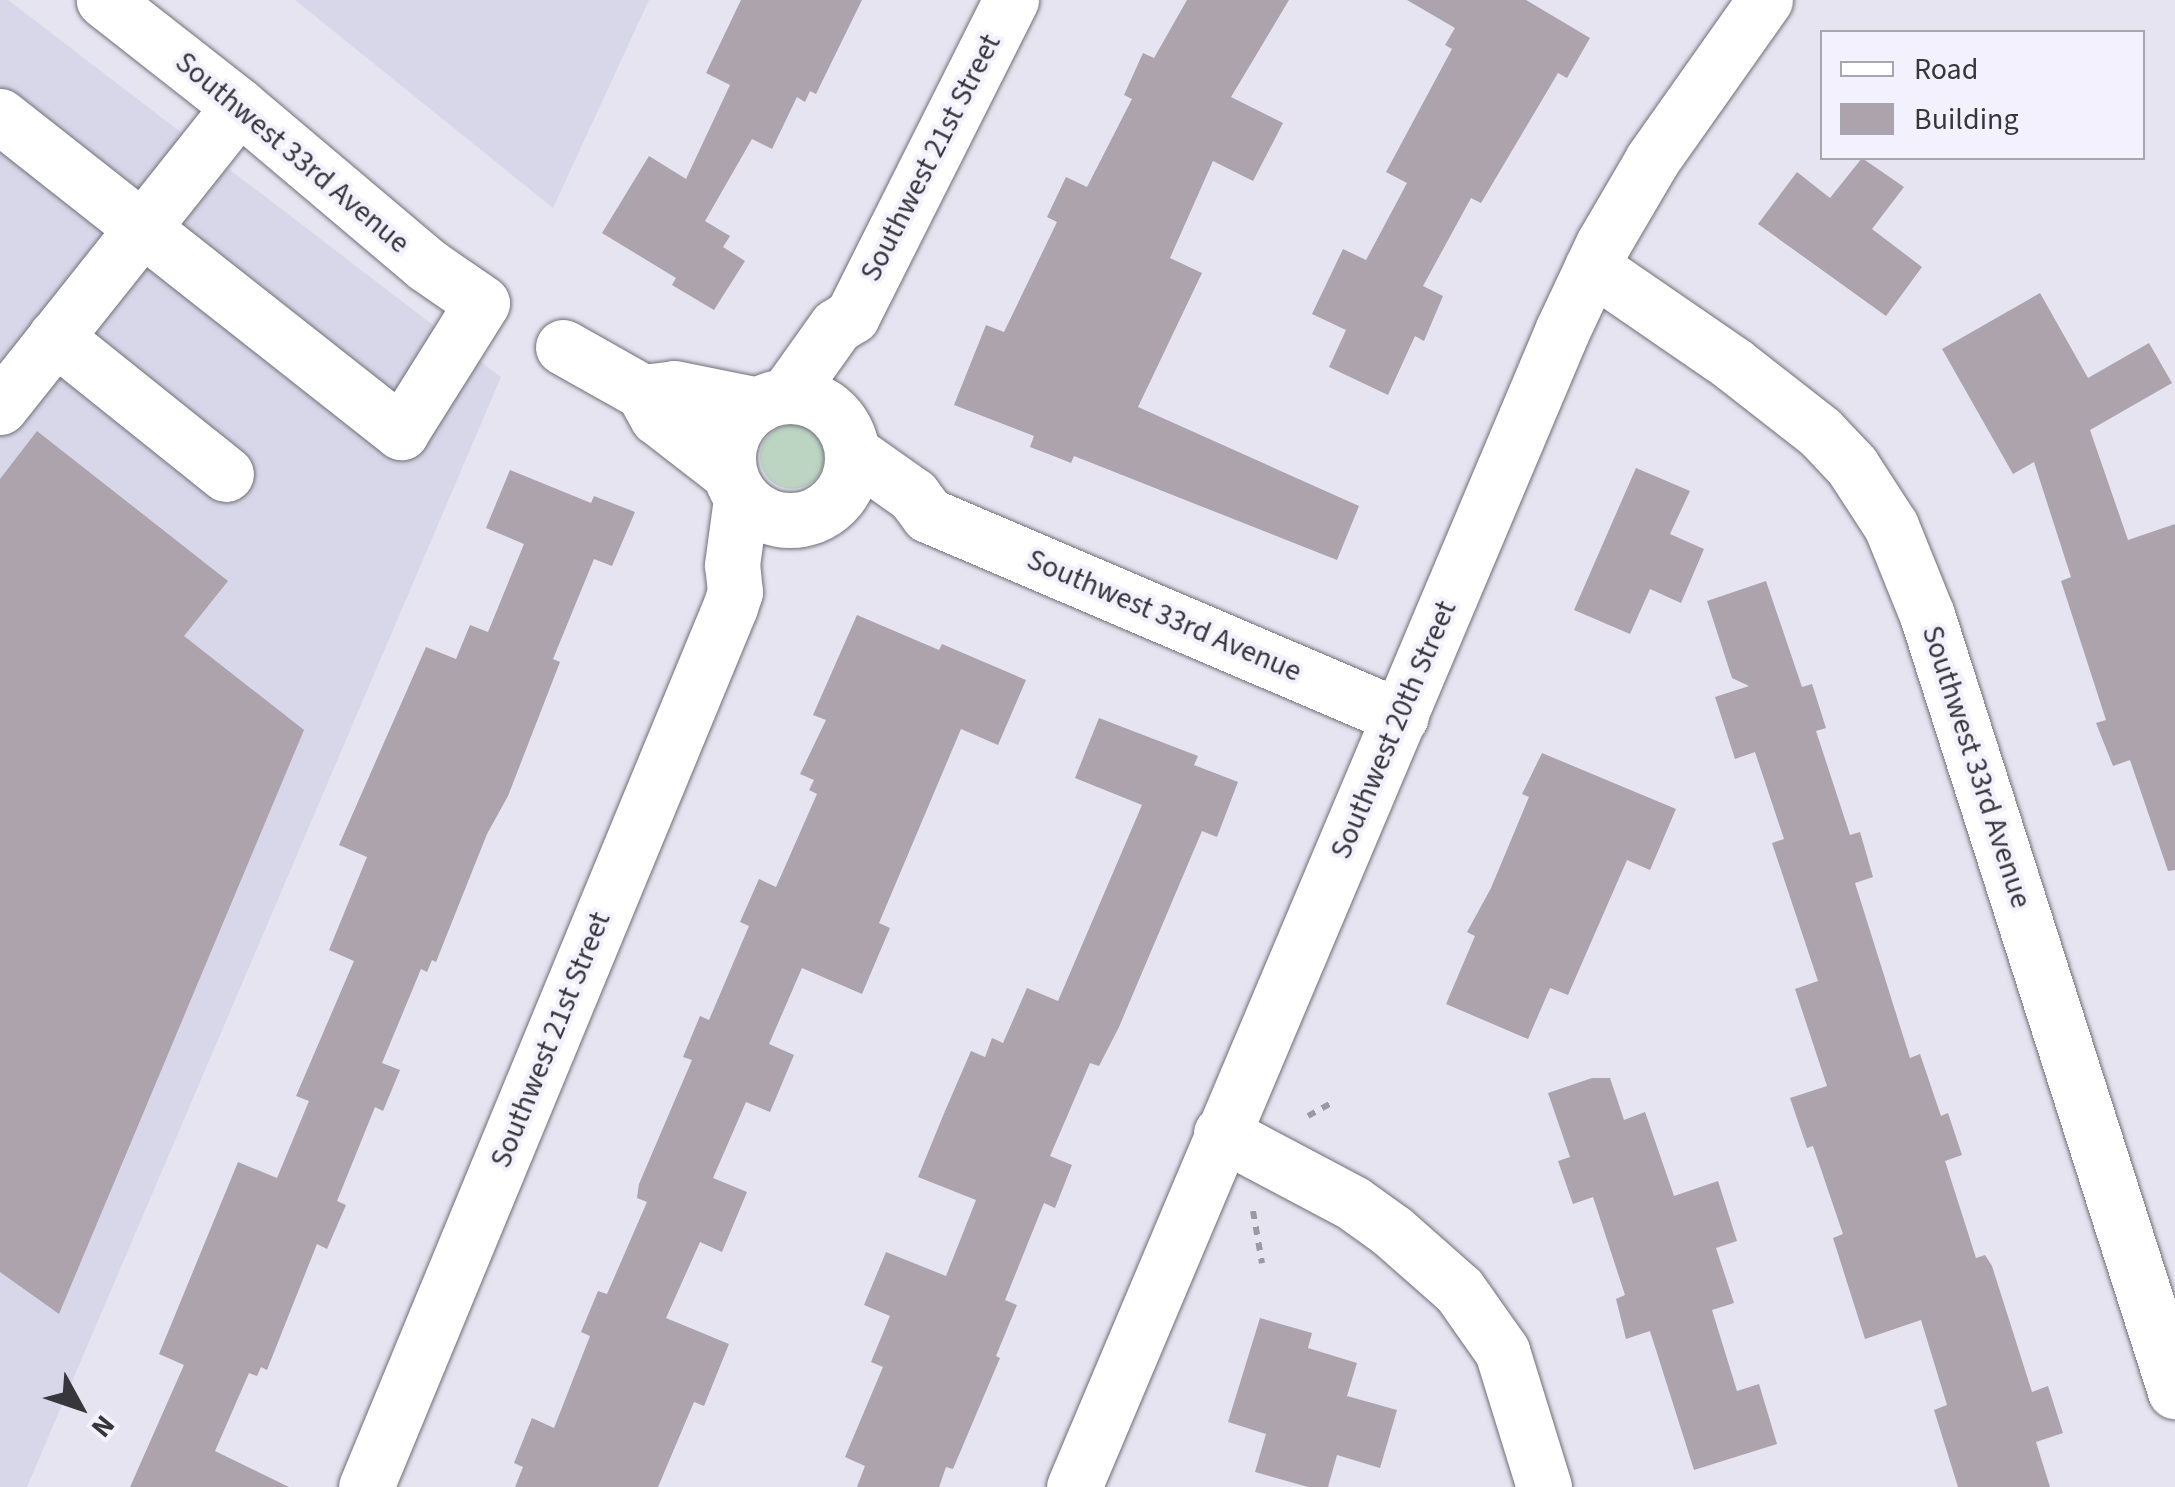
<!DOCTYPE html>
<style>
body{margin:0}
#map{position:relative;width:2175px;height:1487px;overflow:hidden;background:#e5e4f0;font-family:"Source Sans 3",sans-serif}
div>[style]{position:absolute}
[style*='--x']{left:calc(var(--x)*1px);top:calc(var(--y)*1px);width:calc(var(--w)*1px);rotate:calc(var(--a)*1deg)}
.built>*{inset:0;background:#d8d7e9}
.green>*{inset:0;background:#bcd4c2}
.round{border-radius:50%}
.building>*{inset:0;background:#aca3ac}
.path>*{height:6px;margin-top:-3px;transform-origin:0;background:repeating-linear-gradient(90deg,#9a99a2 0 8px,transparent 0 16px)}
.roads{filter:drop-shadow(0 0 2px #6f6f79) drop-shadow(0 0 2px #6f6f79)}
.minor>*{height:55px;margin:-27.5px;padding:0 27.5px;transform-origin:27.5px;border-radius:27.5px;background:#fff}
.minor>.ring{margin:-27.5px;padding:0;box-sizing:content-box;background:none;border:55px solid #fff;border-radius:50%}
span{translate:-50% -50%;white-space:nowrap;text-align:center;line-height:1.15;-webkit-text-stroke:8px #f2f1fd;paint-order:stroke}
.street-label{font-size:30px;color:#37363b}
.legend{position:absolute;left:1820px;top:30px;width:325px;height:130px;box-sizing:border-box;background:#f2f1fd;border:2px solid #a7a6af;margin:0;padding:12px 18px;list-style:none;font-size:30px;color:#37363b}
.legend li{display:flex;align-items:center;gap:20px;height:50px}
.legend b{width:50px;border:2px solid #a7a6af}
.north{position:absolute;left:30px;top:1357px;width:100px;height:100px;-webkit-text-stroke:8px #f2f1fd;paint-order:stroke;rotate:130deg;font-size:28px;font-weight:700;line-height:40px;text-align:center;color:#37363b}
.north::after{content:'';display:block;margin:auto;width:35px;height:45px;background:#37363b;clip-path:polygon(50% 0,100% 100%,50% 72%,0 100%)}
</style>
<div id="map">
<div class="built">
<i style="clip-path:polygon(0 0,8px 0,501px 377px,27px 1487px,0 1487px)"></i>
<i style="clip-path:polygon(295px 0,649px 0,553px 208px)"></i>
</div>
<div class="green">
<i class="round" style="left:760px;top:425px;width:64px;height:64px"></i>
</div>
<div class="building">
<i style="clip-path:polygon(741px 0,862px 0,816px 94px,810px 91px,805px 102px,797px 97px,772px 149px,752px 139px,705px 221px,730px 236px,723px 247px,745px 261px,714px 310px,672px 285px,676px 278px,602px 233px,649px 156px,686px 179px,730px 85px,706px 73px)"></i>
<i style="clip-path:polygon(1187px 0,1289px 0,1231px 97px,1283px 123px,1253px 181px,1213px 161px,1170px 258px,1202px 273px,1138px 407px,1359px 506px,1337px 560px,1074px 456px,1071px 463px,1051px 455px,1030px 447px,1034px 436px,954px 405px,986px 325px,1004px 332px,1057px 222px,1047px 217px,1066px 177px,1087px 187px,1132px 99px,1124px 95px,1143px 53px,1154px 58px)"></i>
<i style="clip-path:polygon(1407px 0,1526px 0,1590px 38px,1567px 78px,1558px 73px,1481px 203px,1471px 198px,1423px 286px,1443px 296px,1424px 341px,1415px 336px,1388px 395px,1329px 367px,1346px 330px,1312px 314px,1343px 249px,1366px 260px,1407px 183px,1386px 172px,1452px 49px,1445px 45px,1455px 28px)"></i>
<i style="clip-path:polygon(1862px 158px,1904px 187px,1872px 229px,1922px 267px,1886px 316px,1758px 224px,1797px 172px,1830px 198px)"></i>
<i style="clip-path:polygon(2040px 293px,2088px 378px,2149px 343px,2172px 383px,2090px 430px,2128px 540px,2175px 524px,2175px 870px,2168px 871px,2130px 760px,2113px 766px,2096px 723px,2106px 720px,2061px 581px,2071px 577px,2034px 462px,2013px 474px,1942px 349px)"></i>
<i style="clip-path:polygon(37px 431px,228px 581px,184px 636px,304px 730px,59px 1314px,0 1272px,0 479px)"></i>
<i style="clip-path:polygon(1636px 468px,1690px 491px,1670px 534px,1704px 549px,1681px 603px,1650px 589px,1630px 634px,1574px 610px)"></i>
<i style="clip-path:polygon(510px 470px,591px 503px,594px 496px,635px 512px,612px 566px,594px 559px,553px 659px,560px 662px,508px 796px,487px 834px,436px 962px,432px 960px,427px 972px,421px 969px,382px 1063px,400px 1070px,383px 1111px,375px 1107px,337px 1201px,346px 1205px,327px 1249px,317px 1244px,267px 1370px,261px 1367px,257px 1376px,249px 1373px,215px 1451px,289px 1487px,130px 1487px,184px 1365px,159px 1354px,238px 1162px,277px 1178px,309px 1101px,296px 1096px,354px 961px,329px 950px,367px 857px,339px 845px,426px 647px,456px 659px,470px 625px,488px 632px,524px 544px,486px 528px)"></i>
<i style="clip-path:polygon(1766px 581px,1802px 687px,1812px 684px,1826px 728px,1816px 731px,1850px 835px,1860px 832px,1873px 877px,1855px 883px,1910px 1058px,1920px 1054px,1941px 1116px,1948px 1113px,1962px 1155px,1945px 1161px,1976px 1258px,1985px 1255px,1992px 1266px,2032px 1392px,2048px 1386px,2063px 1433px,2036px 1442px,2050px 1487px,1958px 1487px,1934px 1410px,1947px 1405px,1921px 1320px,1865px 1339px,1833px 1238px,1843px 1234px,1813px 1146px,1807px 1148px,1790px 1098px,1827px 1086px,1795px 989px,1818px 981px,1772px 843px,1784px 839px,1755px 752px,1735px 759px,1715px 697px,1749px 686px,1732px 678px,1707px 601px)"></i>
<i style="clip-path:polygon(857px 615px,939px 650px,942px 644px,1026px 680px,998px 745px,961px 729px,879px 923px,890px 928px,862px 994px,802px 968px,769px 1044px,794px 1055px,770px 1112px,746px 1102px,713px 1178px,747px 1192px,722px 1252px,700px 1242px,666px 1318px,729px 1344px,704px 1406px,694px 1402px,658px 1487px,515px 1487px,523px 1467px,514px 1463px,532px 1418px,554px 1428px,590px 1336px,581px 1332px,598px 1291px,607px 1294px,647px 1202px,637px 1198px,639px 1184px,692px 1060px,683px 1057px,700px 1016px,709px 1020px,749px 926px,740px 922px,759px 879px,776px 887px,817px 794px,809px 790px,814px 780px,800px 774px,826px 720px,813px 715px)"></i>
<i style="clip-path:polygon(1099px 718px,1198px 756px,1194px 765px,1238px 782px,1217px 837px,1202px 831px,1119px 1027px,1099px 1066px,1090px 1063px,1050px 1156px,1072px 1165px,1055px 1208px,1044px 1203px,1005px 1300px,1017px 1305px,996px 1356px,1000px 1358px,953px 1469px,946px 1467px,939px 1487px,857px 1487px,865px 1466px,845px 1457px,883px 1367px,871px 1362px,890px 1316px,864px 1305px,886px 1252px,946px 1276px,976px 1200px,918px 1177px,945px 1111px,971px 1051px,985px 1057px,992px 1038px,1003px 1043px,1027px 988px,1058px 1001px,1142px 805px,1075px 778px)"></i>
<i style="clip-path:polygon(1542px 753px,1676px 809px,1650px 870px,1627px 860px,1568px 995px,1550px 988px,1528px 1039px,1446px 1004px,1475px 936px,1467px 932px,1491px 888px,1529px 797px,1522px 794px)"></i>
<i style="clip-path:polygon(1592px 1078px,1610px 1078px,1624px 1120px,1645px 1112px,1674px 1196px,1718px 1181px,1737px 1241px,1716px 1248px,1734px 1303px,1712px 1310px,1737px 1391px,1759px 1384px,1777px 1444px,1694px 1470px,1650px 1331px,1626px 1339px,1616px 1299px,1625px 1295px,1593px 1197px,1573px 1204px,1558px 1161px,1570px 1157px,1548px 1093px)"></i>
<i style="clip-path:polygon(1260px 1318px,1312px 1333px,1308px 1348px,1357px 1363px,1347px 1396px,1397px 1410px,1380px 1468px,1337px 1455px,1328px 1487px,1308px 1487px,1255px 1472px,1266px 1434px,1228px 1422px)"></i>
</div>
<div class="path">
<i style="--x:1308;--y:1116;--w:29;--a:-29"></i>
<i style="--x:1253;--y:1211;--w:53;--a:80.2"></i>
</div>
<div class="roads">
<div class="minor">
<i style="--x:0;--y:116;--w:511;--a:38.24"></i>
<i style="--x:401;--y:432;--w:152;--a:-57.9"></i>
<i style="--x:482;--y:303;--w:67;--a:-145.4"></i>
<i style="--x:427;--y:265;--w:246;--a:-139.8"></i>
<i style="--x:239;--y:106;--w:172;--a:-141.9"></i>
<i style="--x:1592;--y:267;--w:171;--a:34.5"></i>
<i style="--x:1733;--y:364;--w:110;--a:38"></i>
<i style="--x:1820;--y:432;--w:47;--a:46.7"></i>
<i style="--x:1852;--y:466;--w:72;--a:57"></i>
<i style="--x:1891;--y:526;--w:96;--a:68"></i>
<i style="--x:1927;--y:615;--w:815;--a:72.28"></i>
<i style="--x:55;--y:337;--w:219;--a:38.7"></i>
<i style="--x:563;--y:347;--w:92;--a:29.4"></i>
<i style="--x:643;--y:392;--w:29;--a:61"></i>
<i style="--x:657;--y:417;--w:91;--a:37.9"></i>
<i style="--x:643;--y:392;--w:31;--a:-7"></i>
<i style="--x:674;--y:388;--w:86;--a:11.4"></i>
<i class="ring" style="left:728px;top:396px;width:69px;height:69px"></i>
<i style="--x:786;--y:396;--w:86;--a:-54.5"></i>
<i style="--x:836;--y:326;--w:19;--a:-32"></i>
<i style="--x:852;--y:316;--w:354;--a:-63.3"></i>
<i style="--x:0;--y:407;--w:384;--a:-51.5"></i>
<i style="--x:852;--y:452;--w:75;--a:35.2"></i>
<i style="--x:913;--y:495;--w:25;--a:53"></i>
<i style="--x:928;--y:515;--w:514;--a:23.13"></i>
<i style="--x:1221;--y:1133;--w:149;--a:27.9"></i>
<i style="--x:1353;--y:1203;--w:48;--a:35.7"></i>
<i style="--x:1392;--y:1231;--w:89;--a:41.4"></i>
<i style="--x:1459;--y:1290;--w:75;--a:54.8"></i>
<i style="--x:1502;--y:1351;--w:142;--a:72.8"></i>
<i style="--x:366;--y:1487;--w:952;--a:-67.53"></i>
<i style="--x:730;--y:607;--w:16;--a:-72"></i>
<i style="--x:735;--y:592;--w:27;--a:-96"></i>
<i style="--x:732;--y:565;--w:68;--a:-82.3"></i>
<i style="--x:1074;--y:1487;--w:1255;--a:-67.11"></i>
<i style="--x:1562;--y:331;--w:96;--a:-64.8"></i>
<i style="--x:1603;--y:244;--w:97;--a:-59.7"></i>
<i style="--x:1652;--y:160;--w:196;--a:-54.8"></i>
</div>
</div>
<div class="street-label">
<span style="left:292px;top:153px;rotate:40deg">Southwest 33rd Avenue</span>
<span style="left:931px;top:158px;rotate:-63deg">Southwest 21st Street</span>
<span style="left:1164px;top:616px;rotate:23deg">Southwest 33rd Avenue</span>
<span style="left:1394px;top:730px;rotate:-67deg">Southwest 20th Street</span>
<span style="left:1976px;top:767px;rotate:72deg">Southwest 33rd Avenue</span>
<span style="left:551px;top:1040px;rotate:-68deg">Southwest 21st Street</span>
</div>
<ul class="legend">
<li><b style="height:12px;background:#fff"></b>Road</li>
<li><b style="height:28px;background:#aca3ac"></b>Building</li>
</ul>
<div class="north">N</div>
</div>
